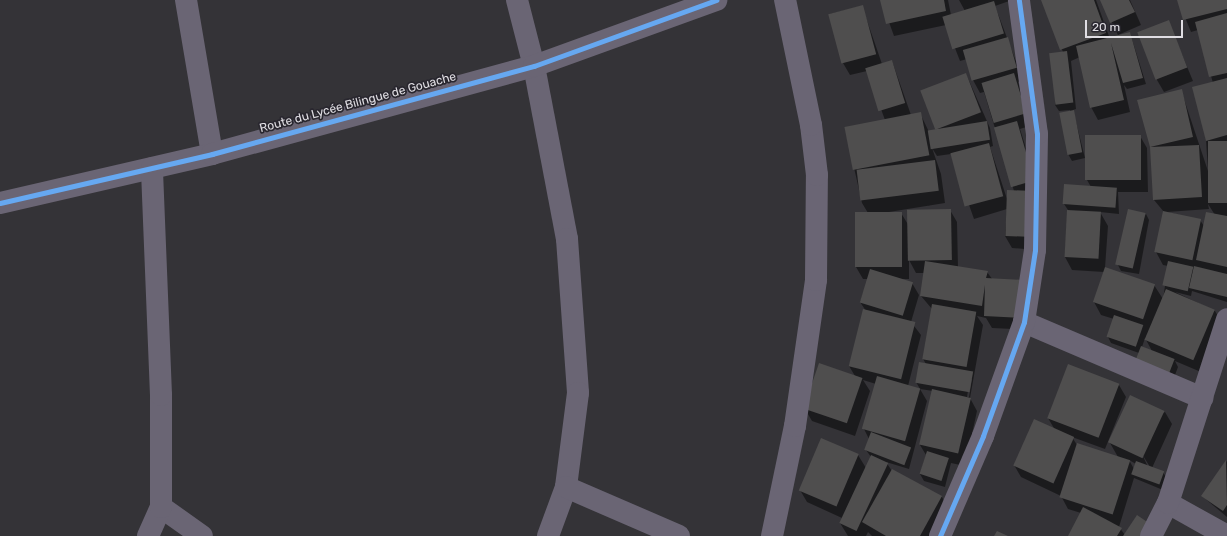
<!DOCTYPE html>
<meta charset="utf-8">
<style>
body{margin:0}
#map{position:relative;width:1227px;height:536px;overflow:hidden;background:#343337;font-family:Rubik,sans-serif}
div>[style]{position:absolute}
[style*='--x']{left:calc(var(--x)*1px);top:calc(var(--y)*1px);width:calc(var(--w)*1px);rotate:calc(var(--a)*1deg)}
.shadow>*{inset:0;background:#0007}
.building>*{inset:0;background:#4f4e4e;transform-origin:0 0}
.minor>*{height:22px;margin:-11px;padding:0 11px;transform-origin:11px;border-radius:11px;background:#6a6574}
.cycleway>*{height:5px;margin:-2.5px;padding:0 2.5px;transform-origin:2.5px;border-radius:2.5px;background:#66a8f1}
span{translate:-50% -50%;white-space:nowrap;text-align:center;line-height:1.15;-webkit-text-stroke:3.5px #29272f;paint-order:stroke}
.street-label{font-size:12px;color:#e0dee3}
.scale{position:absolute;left:1085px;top:20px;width:98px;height:18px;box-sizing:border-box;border:2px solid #e0dee3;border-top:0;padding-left:5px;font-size:12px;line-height:14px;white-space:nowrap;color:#e0dee3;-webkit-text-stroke:3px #29272f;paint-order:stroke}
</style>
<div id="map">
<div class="shadow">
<i style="clip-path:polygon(evenodd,881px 0,948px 0,951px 15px,965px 11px,959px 0,1012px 0,995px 6px,1023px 80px,1018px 82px,1032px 125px,1020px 129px,1040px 193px,1038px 250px,1012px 248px,1005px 236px,1007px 209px,974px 219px,951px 154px,937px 156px,932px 148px,941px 174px,945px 203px,889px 212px,901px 213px,909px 226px,950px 210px,957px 222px,958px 267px,987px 272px,1030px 330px,992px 328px,986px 318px,977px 316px,983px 325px,970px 398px,977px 411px,965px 466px,951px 463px,945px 487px,924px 481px,920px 474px,926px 455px,920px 445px,933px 391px,920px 389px,916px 382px,926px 364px,923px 359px,932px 309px,921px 296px,924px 273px,916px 273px,909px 260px,909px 279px,901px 279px,912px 283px,919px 295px,911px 322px,921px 335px,908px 386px,920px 389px,927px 401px,909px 469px,886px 462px,892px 471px,942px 497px,949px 510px,934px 536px,872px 536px,868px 532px,866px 536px,848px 536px,840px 523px,842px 518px,807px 502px,800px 490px,858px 455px,866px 468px,871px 457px,866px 450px,869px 439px,864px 429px,876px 384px,863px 380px,870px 391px,855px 436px,812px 421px,805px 409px,855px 376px,849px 366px,866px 311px,860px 302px,868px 279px,863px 279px,856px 267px,868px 213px,862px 203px,845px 128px,885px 120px,867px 71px,850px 75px,843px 63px,830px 14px,862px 6px,882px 64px,892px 61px,911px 115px,920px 113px,929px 132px,937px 131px,966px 74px,990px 128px,993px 146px,990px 147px,1007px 199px,1014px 191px,984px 92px,980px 93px,973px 80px,967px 59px,960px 61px,946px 25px,894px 36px,881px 0,970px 379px,972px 379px,969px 397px,967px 397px,970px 379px)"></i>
<i style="clip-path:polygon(1042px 0,1096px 0,1110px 39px,1130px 33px,1146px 84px,1127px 89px,1124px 85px,1130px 112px,1098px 120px,1091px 107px,1080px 57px,1071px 61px,1076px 109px,1073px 110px,1085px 158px,1072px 161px,1068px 154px,1070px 110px,1059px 111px,1055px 105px,1063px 52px)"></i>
<i style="clip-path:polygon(1101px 0,1130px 0,1141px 25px,1118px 35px)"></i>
<i style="clip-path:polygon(evenodd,1178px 0,1227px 0,1227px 302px,1192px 291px,1191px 296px,1175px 292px,1215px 311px,1222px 323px,1201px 372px,1175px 361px,1178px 367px,1172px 383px,1139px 353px,1111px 343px,1108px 337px,1114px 319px,1101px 315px,1094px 302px,1104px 272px,1072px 270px,1065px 257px,1068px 210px,1064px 204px,1091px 187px,1087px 180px,1140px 136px,1147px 148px,1148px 192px,1118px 192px,1119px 214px,1100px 212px,1108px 226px,1105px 268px,1154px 285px,1163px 299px,1168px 266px,1163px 265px,1156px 252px,1164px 212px,1154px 200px,1151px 147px,1181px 90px,1208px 171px,1206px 140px,1213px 83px,1198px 30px,1191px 32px,1178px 0,1208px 204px,1215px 215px,1204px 226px,1200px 220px,1167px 212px,1209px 209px,1208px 204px,1178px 0,1145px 338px,1152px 351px,1142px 347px,1145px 338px)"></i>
<i style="clip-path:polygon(1168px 21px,1193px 81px,1164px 92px,1157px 80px)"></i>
<i style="clip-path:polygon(1146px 214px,1149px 220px,1139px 274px,1121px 271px,1118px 265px)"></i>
<i style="clip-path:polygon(evenodd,1119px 385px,1126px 397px,1105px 449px,1072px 437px,1077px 445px,1118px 457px,1110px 443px,1165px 412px,1172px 424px,1152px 468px,1163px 472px,1167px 479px,1163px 490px,1134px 478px,1119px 527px,1125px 535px,1159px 536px,1069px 536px,1081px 513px,1068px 509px,1061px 496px,1021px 477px,1014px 465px,1055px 430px,1048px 418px,1119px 385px,1142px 454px,1150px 467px,1148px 467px,1142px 454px,1119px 385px,1129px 460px,1136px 464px,1134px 469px,1129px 460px)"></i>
<i style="clip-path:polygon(1226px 461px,1227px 462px,1227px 517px,1202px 496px)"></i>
</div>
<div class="building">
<i style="clip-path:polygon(880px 0,944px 0,946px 11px,886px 24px)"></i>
<i style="clip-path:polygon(1041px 0,1094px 0,1106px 33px,1060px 50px)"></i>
<i style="clip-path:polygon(1100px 0,1129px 0,1135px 12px,1110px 23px)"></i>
<i style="clip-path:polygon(1177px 0,1227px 0,1227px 9px,1183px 20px)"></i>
<i style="left:994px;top:1px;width:34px;height:54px;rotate:73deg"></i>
<i style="left:863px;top:5px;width:51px;height:36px;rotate:75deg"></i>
<i style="clip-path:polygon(1227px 13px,1227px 73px,1209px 77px,1195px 22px)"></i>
<i style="left:1169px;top:20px;width:51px;height:34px;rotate:69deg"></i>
<i style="clip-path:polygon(1130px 32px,1143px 78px,1123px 83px,1111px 43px,1124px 100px,1090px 108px,1076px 46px)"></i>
<i style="left:1008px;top:37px;width:32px;height:47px;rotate:74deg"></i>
<i style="left:1067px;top:51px;width:52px;height:18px;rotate:83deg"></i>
<i style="left:892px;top:60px;width:45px;height:28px;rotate:73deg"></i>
<i style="left:966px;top:73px;width:42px;height:49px;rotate:69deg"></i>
<i style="left:1014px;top:73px;width:42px;height:34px;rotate:73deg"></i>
<i style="clip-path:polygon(1227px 78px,1227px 135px,1206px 141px,1192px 87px)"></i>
<i style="clip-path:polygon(1182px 89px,1193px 137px,1150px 147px,1199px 145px,1202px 197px,1153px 200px,1150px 147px,1137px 100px)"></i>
<i style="left:1074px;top:110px;width:43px;height:15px;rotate:79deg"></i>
<i style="left:921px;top:112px;width:44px;height:78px;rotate:79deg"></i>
<i style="left:987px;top:121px;width:19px;height:60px;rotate:81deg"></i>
<i style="left:1017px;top:121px;width:62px;height:24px;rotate:74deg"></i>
<i style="left:1085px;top:135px;width:56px;height:45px"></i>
<i style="left:1208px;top:141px;width:19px;height:62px"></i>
<i style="left:989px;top:143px;width:55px;height:40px;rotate:75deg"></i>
<i style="left:935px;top:160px;width:31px;height:79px;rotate:83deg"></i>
<i style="left:1064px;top:184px;width:53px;height:20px;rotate:4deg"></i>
<i style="left:1007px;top:190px;width:27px;height:46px;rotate:2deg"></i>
<i style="left:951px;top:209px;width:51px;height:44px;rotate:89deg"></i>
<i style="left:1128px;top:209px;width:18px;height:57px;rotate:13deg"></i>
<i style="left:1067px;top:210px;width:34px;height:47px;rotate:3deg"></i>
<i style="left:1163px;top:211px;width:39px;height:42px;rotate:12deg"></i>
<i style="left:855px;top:212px;width:47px;height:55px"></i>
<i style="clip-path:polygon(1206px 212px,1227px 216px,1227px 267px,1196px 260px)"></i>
<i style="clip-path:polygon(925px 261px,988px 271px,986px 278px,1025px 280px,1023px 318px,984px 316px,985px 285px,982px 306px,920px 296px)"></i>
<i style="left:1168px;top:261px;width:26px;height:25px;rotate:13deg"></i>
<i style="clip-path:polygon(1194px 266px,1227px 274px,1227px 297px,1189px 288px)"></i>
<i style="left:1105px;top:267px;width:53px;height:37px;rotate:19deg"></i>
<i style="left:870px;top:269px;width:45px;height:35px;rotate:17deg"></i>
<i style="left:1166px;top:289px;width:53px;height:55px;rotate:23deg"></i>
<i style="left:932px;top:304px;width:45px;height:56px;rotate:10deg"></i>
<i style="left:863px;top:309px;width:54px;height:59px;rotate:14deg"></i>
<i style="left:1114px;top:315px;width:31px;height:23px;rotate:19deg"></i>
<i style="left:1141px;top:346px;width:36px;height:18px;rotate:21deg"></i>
<i style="left:919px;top:362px;width:55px;height:21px;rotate:10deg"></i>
<i style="left:819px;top:363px;width:46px;height:48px;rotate:19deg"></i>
<i style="left:1068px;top:364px;width:55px;height:58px;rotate:21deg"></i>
<i style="left:877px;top:376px;width:45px;height:55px;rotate:16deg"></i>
<i style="left:932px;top:389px;width:40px;height:57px;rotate:13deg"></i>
<i style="left:1130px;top:395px;width:38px;height:52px;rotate:25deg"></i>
<i style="left:1034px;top:419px;width:44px;height:51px;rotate:24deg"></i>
<i style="left:871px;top:432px;width:43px;height:19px;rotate:21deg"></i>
<i style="left:821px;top:438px;width:41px;height:57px;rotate:23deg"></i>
<i style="left:1077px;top:443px;width:56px;height:57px;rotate:18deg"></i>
<i style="left:927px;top:451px;width:23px;height:24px;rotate:18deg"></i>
<i style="left:871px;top:455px;width:19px;height:75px;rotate:25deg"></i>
<i style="clip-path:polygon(1226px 460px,1227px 505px,1223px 511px,1201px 496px)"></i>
<i style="left:1136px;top:461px;width:30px;height:14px;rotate:20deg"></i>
<i style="clip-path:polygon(892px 469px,942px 496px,920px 536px,886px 536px,862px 522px)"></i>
<i style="clip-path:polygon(1083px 507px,1122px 528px,1117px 536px,1068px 536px)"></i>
<i style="clip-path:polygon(1137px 515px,1156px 528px,1150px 536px,1123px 536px)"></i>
<i style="clip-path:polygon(997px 531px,1008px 536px,994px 536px)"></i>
</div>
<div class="minor">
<i style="--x:186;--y:0;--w:156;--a:80.4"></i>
<i style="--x:517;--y:0;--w:68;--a:75.6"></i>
<i style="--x:534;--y:66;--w:176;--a:79.2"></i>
<i style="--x:567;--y:239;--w:154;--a:85.9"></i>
<i style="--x:578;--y:393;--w:95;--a:97.3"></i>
<i style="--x:566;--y:487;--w:52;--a:110.2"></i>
<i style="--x:0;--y:203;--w:218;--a:-13"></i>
<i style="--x:212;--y:154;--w:334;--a:-15.3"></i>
<i style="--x:534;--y:66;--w:194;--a:-19.9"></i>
<i style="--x:1024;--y:322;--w:194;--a:23.1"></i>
<i style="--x:566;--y:487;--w:123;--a:23.4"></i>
<i style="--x:1168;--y:503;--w:68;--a:29.2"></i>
<i style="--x:161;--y:507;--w:50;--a:35.3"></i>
<i style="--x:148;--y:536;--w:32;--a:-66"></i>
<i style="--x:161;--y:507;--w:112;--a:-90"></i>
<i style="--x:161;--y:395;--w:227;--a:-92.3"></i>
<i style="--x:772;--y:536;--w:112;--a:-78.2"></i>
<i style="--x:795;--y:426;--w:148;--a:-81.8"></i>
<i style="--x:816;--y:280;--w:105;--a:-89.5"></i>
<i style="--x:817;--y:175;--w:50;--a:-96.8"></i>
<i style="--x:811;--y:125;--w:128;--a:-101.7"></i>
<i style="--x:940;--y:536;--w:109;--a:-66.7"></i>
<i style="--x:983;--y:436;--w:121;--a:-70.2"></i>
<i style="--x:1024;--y:322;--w:73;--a:-81.3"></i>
<i style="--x:1035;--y:250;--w:116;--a:-89"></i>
<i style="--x:1037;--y:134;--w:135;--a:-97.7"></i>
<i style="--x:1151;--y:536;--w:37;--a:-63"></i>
<i style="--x:1168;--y:503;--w:193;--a:-72.2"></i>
</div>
<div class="cycleway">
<i style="--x:0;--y:203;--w:218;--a:-13"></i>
<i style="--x:212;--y:154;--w:334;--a:-15.3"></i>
<i style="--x:534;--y:66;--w:194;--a:-19.9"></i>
<i style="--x:940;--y:536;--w:109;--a:-66.7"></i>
<i style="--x:983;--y:436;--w:121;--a:-70.2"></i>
<i style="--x:1024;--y:322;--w:73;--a:-81.3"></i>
<i style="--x:1035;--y:250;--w:116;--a:-89"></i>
<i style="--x:1037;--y:134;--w:135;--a:-97.7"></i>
</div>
<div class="street-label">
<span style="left:358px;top:103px;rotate:-15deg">Route du Lycée Bilingue de Gouache</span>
</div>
<div class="scale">20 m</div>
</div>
